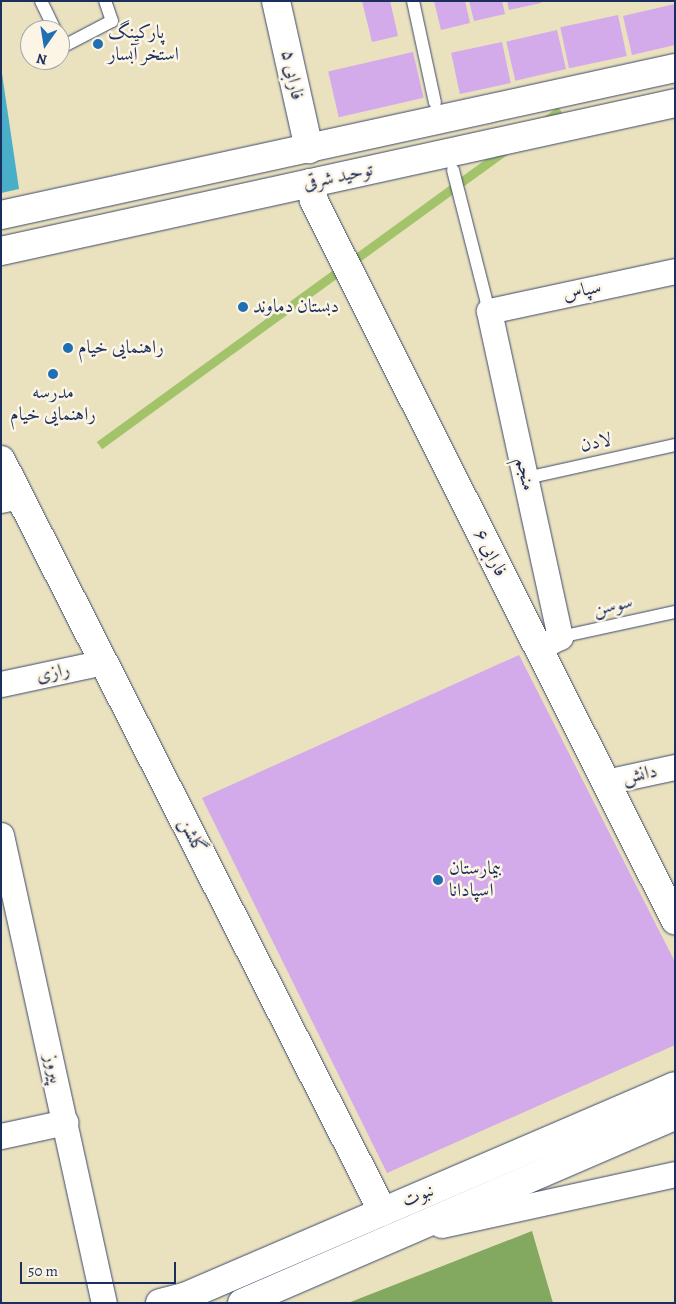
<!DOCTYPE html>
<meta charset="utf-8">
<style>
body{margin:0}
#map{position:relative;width:676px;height:1304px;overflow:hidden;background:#eae1be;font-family:Alegreya,Amiri,serif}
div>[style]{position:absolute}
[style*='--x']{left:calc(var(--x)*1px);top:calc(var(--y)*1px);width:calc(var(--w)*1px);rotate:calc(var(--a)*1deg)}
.green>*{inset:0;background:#a3c36b;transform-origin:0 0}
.forest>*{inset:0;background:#82a95f}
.water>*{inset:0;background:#49aec8}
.building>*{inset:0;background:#d3aaea;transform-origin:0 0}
.roads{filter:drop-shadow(0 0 1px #3a4a6c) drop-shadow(0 0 1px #3a4a6c)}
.lane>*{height:12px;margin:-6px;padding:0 6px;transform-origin:6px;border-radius:6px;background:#fff}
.street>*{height:25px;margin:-12.5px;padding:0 12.5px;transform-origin:12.5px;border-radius:12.5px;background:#fff}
.secondary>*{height:28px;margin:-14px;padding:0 14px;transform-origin:14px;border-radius:14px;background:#fff}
.dots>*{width:14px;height:14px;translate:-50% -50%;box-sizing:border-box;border:2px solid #fcf5e5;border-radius:50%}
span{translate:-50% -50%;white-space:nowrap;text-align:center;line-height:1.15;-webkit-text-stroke:5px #fcf5e5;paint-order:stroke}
.poi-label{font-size:19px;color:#1b2f5e}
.left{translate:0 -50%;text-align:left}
.street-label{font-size:19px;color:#1b2f5e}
.frame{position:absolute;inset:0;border:2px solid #1b2f5e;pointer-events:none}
.north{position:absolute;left:20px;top:20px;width:50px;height:50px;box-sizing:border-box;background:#fcf5e5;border:1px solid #a2a6af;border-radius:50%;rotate:193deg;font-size:14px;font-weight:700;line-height:20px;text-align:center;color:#1b2f5e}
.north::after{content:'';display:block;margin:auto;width:18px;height:22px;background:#1f6fb2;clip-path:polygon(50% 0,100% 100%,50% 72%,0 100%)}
.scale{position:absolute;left:20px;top:1262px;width:156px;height:22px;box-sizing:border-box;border:2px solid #1b2f5e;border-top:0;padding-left:6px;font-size:15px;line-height:18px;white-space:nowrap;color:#1b2f5e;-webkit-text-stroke:4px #fcf5e5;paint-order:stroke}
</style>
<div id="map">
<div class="green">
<i style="left:558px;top:107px;width:9px;height:570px;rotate:54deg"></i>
</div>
<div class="forest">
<i style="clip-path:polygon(532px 1231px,553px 1303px,348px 1303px)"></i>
</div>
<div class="water">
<i style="clip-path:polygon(1px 67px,19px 189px,1px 193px)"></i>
</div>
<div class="building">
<i style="clip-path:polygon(362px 1px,390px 1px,398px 36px,372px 42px)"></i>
<i style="clip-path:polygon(434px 1px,465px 1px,470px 23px,441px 30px)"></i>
<i style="clip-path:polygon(469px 1px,502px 1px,505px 14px,474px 21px)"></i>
<i style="clip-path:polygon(507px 1px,541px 1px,541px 3px,509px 10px)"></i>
<i style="clip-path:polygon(675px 4px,675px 45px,632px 55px,623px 16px)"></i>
<i style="left:618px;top:15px;width:42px;height:59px;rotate:78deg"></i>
<i style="left:557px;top:30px;width:40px;height:52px;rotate:77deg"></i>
<i style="left:502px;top:42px;width:42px;height:52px;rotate:78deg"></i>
<i style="left:413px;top:52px;width:47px;height:87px;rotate:77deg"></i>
<i style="clip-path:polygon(519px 655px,675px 962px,675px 1045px,387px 1173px,202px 798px)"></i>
</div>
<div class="roads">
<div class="lane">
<i style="--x:41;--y:1;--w:32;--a:64"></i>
<i style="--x:413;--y:1;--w:104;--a:77.8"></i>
<i style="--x:60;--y:42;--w:5;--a:68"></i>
<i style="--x:62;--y:47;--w:56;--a:-27.5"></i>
<i style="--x:112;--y:21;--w:21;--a:-109"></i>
<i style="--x:453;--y:170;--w:146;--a:75.7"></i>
<i style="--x:526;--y:478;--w:153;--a:-12.5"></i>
<i style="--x:560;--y:637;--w:118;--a:-12.3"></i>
</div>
<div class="street">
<i style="--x:1;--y:500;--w:18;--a:-13"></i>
<i style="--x:538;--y:648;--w:25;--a:-27"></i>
<i style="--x:560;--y:637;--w:334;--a:-102.3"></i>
<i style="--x:489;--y:311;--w:190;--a:-12.1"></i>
<i style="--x:1;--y:684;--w:105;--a:-12.1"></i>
<i style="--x:605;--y:782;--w:72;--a:-12.1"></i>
<i style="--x:1;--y:835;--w:479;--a:77.6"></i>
<i style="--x:1;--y:1136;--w:66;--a:-12.3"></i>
<i style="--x:441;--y:1225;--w:239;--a:-12.3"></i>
</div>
<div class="secondary">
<i style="--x:276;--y:1;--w:152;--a:77.4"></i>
<i style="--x:310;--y:183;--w:18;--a:77"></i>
<i style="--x:314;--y:201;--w:805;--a:63.34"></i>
<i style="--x:1;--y:215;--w:690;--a:-12.3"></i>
<i style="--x:1;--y:251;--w:690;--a:-12.38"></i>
<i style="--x:1;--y:460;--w:843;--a:63.07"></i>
<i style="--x:160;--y:1303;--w:25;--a:-14"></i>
<i style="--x:184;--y:1297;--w:534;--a:-23.25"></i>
<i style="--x:242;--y:1303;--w:472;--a:-23.4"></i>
</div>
</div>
<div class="dots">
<i style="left:98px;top:44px;background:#1f6fb2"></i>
<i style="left:243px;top:307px;background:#1f6fb2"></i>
<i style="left:68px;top:348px;background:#1f6fb2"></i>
<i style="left:53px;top:374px;background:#1f6fb2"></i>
<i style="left:438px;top:880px;background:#1f6fb2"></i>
</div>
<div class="poi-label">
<span class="left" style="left:108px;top:44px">پارکینگ<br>استخر آبسار</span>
<span class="left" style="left:253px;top:307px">دبستان دماوند</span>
<span class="left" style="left:78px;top:348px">راهنمایی خیام</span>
<span style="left:53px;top:404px">مدرسه<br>راهنمایی خیام</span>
<span class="left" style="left:449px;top:880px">بیمارستان<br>اسپادانا</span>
</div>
<div class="street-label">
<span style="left:292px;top:75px;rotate:78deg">فارابی ۵</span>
<span style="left:338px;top:177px;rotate:-12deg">توحید شرقی</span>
<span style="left:582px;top:291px;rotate:-12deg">سپاس</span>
<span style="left:596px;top:443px;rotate:-12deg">لادن</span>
<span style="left:525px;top:474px;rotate:78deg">منجم</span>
<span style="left:490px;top:553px;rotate:63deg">فارابی ۶</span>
<span style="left:613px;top:606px;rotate:-12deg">سوسن</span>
<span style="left:53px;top:673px;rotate:-12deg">رازی</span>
<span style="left:640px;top:775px;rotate:-12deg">دانش</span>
<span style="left:192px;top:836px;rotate:63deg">گلشن</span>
<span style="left:53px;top:1069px;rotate:78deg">پیروز</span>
<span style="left:418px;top:1196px;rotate:-23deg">نبوت</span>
</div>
<div class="frame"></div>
<div class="north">N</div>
<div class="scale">50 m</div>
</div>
